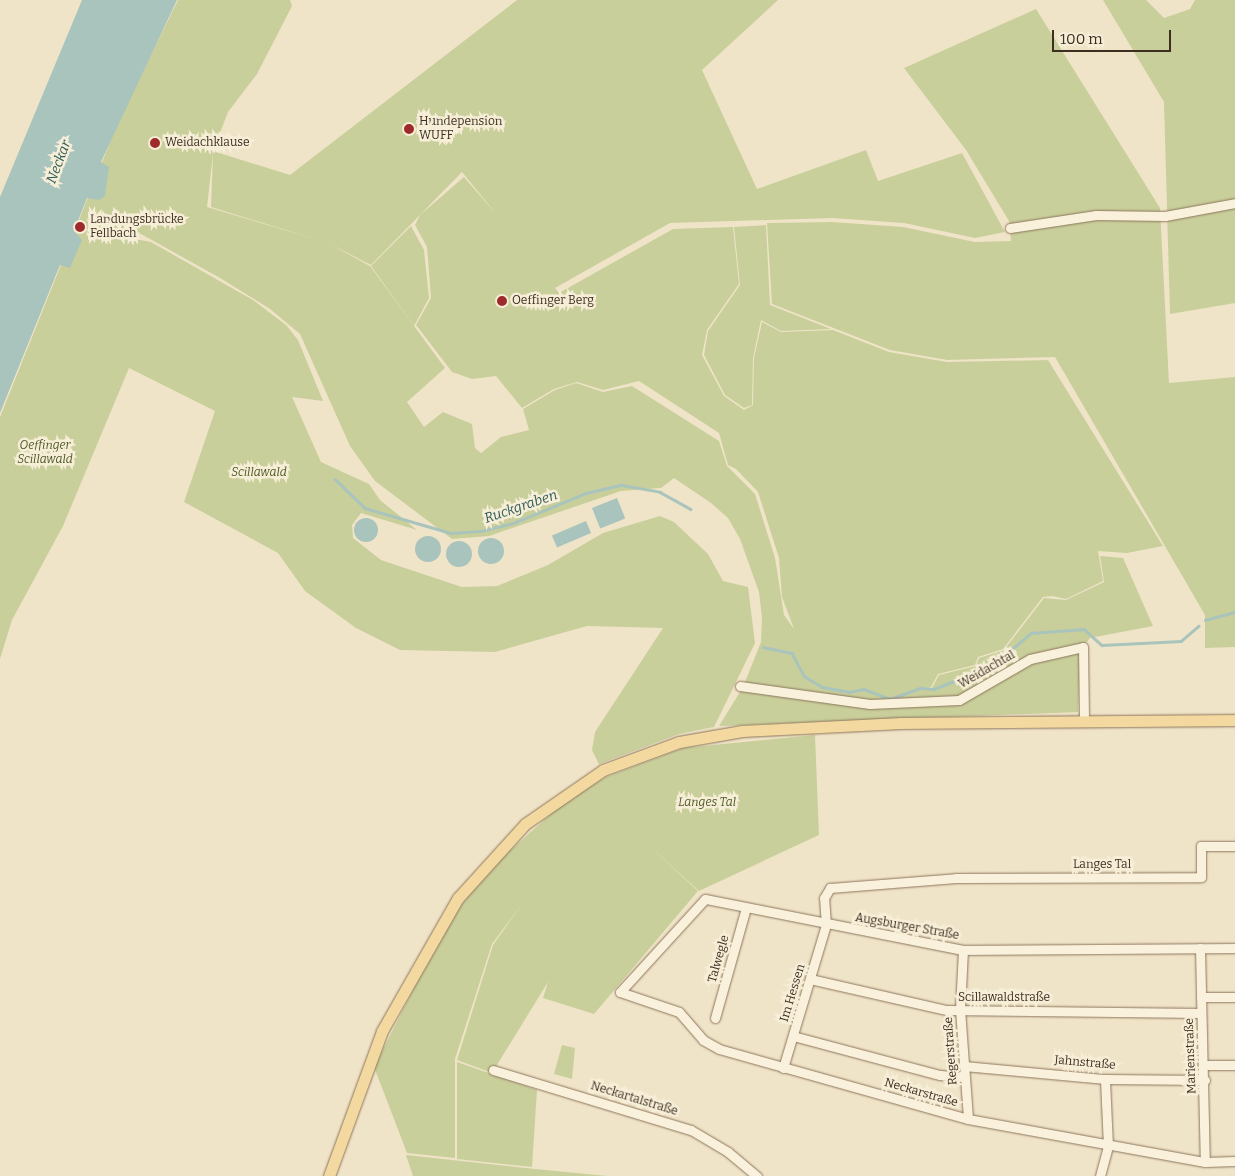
<!DOCTYPE html>
<meta charset="utf-8">
<style>
body{margin:0}
#map{position:relative;width:1235px;height:1176px;overflow:hidden;background:#f0e4c8;font-family:Bitter,serif}
div>[style]{position:absolute}
[style*='--x']{left:calc(var(--x)*1px);top:calc(var(--y)*1px);width:calc(var(--w)*1px);rotate:calc(var(--a)*1deg)}
.green>*{inset:0;background:#c9cf9b}
.water>*{inset:0;background:#a9c4bc;transform-origin:0 0}
.round{border-radius:50%}
.stream>*{height:2.5px;margin:-1.25px;padding:0 1.25px;transform-origin:1.25px;border-radius:1.25px;background:#a9c4bc}
.roads{filter:drop-shadow(0 0 1px #8d765c) drop-shadow(0 0 1px #8d765c)}
.minor>*{height:9px;margin:-4.5px;padding:0 4.5px;transform-origin:4.5px;border-radius:4.5px;background:#faf1dc}
.major>*{height:11px;margin:-5.5px;padding:0 5.5px;transform-origin:5.5px;border-radius:5.5px;background:#f3d9a0}
.dots>*{width:14px;height:14px;translate:-50% -50%;box-sizing:border-box;border:2px solid #f7eed8;border-radius:50%}
span{translate:-50% -50%;white-space:nowrap;text-align:center;line-height:1.15;-webkit-text-stroke:5px #f7eed8;paint-order:stroke}
.poi-label{font-size:12px;color:#3d2e20}
.left{translate:0 -50%;text-align:left}
.park-label{font-size:12px;color:#4d5a26;font-style:italic}
.street-label{font-size:12px;color:#3d2e20}
.water-label{font-size:14px;color:#2f5d5a;font-style:italic}
.scale{position:absolute;left:1052px;top:30px;width:119px;height:22px;box-sizing:border-box;border:2px solid #3d2e20;border-top:0;padding-left:6px;font-size:15px;line-height:18px;white-space:nowrap;color:#3d2e20;-webkit-text-stroke:4px #f7eed8;paint-order:stroke}
</style>
<div id="map">
<div class="green">
<i style="clip-path:polygon(evenodd,178px 0,290px 0,292px 6px,257px 74px,228px 112px,213px 151px,290px 175px,517px 0,778px 0,702px 70px,757px 189px,866px 150px,878px 181px,962px 153px,1005px 232px,975px 238px,904px 223px,832px 218px,670px 223px,555px 288px,559px 293px,673px 229px,733px 227px,739px 284px,707px 330px,702px 355px,724px 396px,744px 410px,753px 405px,754px 358px,762px 322px,781px 332px,833px 330px,889px 352px,947px 362px,1048px 360px,1163px 546px,1127px 553px,1098px 551px,1103px 581px,1066px 599px,1052px 596px,1043px 597px,1003px 649px,978px 657px,975px 665px,938px 674px,931px 687px,925px 687px,932px 688px,939px 675px,976px 666px,979px 658px,1004px 650px,1044px 598px,1066px 600px,1104px 582px,1100px 556px,1123px 558px,1153px 626px,1090px 638px,1080px 651px,1078px 712px,719px 726px,743px 687px,761px 642px,762px 618px,759px 592px,740px 539px,728px 518px,711px 503px,674px 478px,661px 488px,621px 491px,489px 536px,452px 539px,375px 481px,350px 446px,300px 334px,270px 309px,220px 278px,141px 234px,118px 236px,151px 242px,253px 300px,286px 325px,298px 340px,323px 401px,292px 397px,321px 462px,369px 484px,380px 500px,417px 530px,361px 513px,352px 525px,353px 538px,381px 560px,462px 587px,497px 586px,548px 565px,603px 533px,660px 516px,674px 522px,708px 554px,723px 581px,748px 587px,755px 643px,714px 727px,679px 734px,599px 764px,592px 750px,595px 732px,663px 628px,587px 626px,495px 652px,400px 650px,356px 628px,305px 591px,278px 553px,184px 502px,215px 411px,129px 368px,63px 526px,12px 620px,0 659px,0 417px,119px 120px,178px 0,213px 154px,211px 207px,318px 240px,207px 207px,213px 154px,178px 0,462px 172px,497px 215px,464px 177px,420px 215px,415px 225px,427px 247px,431px 298px,416px 325px,452px 372px,472px 379px,496px 376px,522px 408px,554px 389px,577px 382px,603px 390px,639px 381px,719px 433px,728px 465px,736px 469px,758px 492px,779px 558px,782px 597px,794px 629px,784px 615px,775px 558px,755px 494px,727px 466px,719px 441px,632px 386px,603px 392px,576px 383px,555px 390px,523px 409px,529px 430px,501px 437px,481px 453px,475px 448px,472px 424px,443px 412px,424px 427px,407px 402px,445px 368px,370px 266px,330px 244px,371px 265px,462px 172px)"></i>
<i style="clip-path:polygon(1103px 0,1146px 0,1164px 18px,1190px 9px,1195px 0,1235px 0,1235px 303px,1170px 314px,1164px 102px)"></i>
<i style="clip-path:polygon(1036px 9px,1160px 208px,1169px 383px,1235px 377px,1235px 647px,1205px 648px,1205px 615px,1055px 357px,947px 360px,890px 350px,772px 304px,767px 223px,832px 222px,903px 227px,975px 242px,1011px 241px,1009px 221px,966px 150px,904px 68px)"></i>
<i style="clip-path:polygon(766px 225px,770px 305px,831px 329px,781px 331px,761px 320px,753px 358px,752px 405px,744px 408px,725px 395px,704px 355px,708px 331px,740px 285px,734px 227px)"></i>
<i style="clip-path:polygon(411px 226px,424px 250px,429px 298px,414px 326px,371px 266px)"></i>
<i style="clip-path:polygon(815px 735px,819px 835px,699px 891px,646px 843px,698px 891px,594px 1014px,543px 998px,548px 982px,492px 1073px,457px 1060px,493px 945px,522px 904px,492px 944px,455px 1059px,455px 1158px,407px 1153px,374px 1067px,442px 933px,482px 876px,562px 804px,606px 777px,683px 748px)"></i>
<i style="clip-path:polygon(562px 1045px,575px 1048px,572px 1079px,554px 1074px)"></i>
<i style="clip-path:polygon(457px 1062px,537px 1090px,532px 1167px,457px 1159px)"></i>
<i style="clip-path:polygon(406px 1155px,535px 1169px,607px 1176px,413px 1176px)"></i>
</div>
<div class="water">
<i style="clip-path:polygon(82px 0,177px 0,101px 162px,109px 167px,105px 196px,99px 200px,87px 198px,74px 231px,82px 240px,70px 268px,60px 265px,0 413px,0 197px)"></i>
<i style="left:617px;top:498px;width:22px;height:27px;rotate:68deg"></i>
<i class="round" style="left:354px;top:518px;width:24px;height:24px"></i>
<i style="left:586px;top:521px;width:13px;height:37px;rotate:67deg"></i>
<i class="round" style="left:415px;top:536px;width:26px;height:26px"></i>
<i class="round" style="left:478px;top:538px;width:26px;height:26px"></i>
<i class="round" style="left:446px;top:541px;width:26px;height:26px"></i>
</div>
<div class="stream">
<i style="--x:335;--y:479;--w:42;--a:44"></i>
<i style="--x:365;--y:508;--w:90;--a:16.2"></i>
<i style="--x:451;--y:533;--w:30;--a:-4"></i>
<i style="--x:481;--y:531;--w:36;--a:-14"></i>
<i style="--x:516;--y:522;--w:76;--a:-22.5"></i>
<i style="--x:586;--y:493;--w:37;--a:-13"></i>
<i style="--x:622;--y:485;--w:39;--a:10"></i>
<i style="--x:660;--y:492;--w:35;--a:29"></i>
<i style="--x:1205;--y:620;--w:31;--a:-15"></i>
<i style="--x:763;--y:647;--w:30;--a:12"></i>
<i style="--x:792;--y:653;--w:26;--a:62"></i>
<i style="--x:804;--y:676;--w:21;--a:31"></i>
<i style="--x:822;--y:687;--w:27;--a:10"></i>
<i style="--x:849;--y:692;--w:15;--a:-11"></i>
<i style="--x:864;--y:689;--w:28;--a:21"></i>
<i style="--x:890;--y:699;--w:33;--a:-20"></i>
<i style="--x:921;--y:688;--w:13;--a:4"></i>
<i style="--x:934;--y:689;--w:62;--a:-21.6"></i>
<i style="--x:992;--y:666;--w:51;--a:-40.2"></i>
<i style="--x:1031;--y:633;--w:53;--a:-4.3"></i>
<i style="--x:1084;--y:629;--w:24;--a:42"></i>
<i style="--x:1102;--y:645;--w:79;--a:-2.9"></i>
<i style="--x:1181;--y:641;--w:23;--a:-41"></i>
</div>
<div class="roads">
<div class="minor">
<i style="--x:1010;--y:228;--w:87;--a:-8.6"></i>
<i style="--x:1096;--y:215;--w:69;--a:0.8"></i>
<i style="--x:1165;--y:216;--w:71;--a:-10.5"></i>
<i style="--x:740;--y:686;--w:131;--a:7.9"></i>
<i style="--x:870;--y:704;--w:89;--a:-2.6"></i>
<i style="--x:959;--y:700;--w:82;--a:-30"></i>
<i style="--x:1030;--y:659;--w:54;--a:-12.8"></i>
<i style="--x:1083;--y:647;--w:73;--a:89.2"></i>
<i style="--x:1200;--y:948;--w:214;--a:88.7"></i>
<i style="--x:1235;--y:948;--w:272;--a:179.6"></i>
<i style="--x:963;--y:950;--w:263;--a:-168.8"></i>
<i style="--x:705;--y:899;--w:126;--a:132.4"></i>
<i style="--x:620;--y:992;--w:62;--a:18.7"></i>
<i style="--x:679;--y:1012;--w:37;--a:49"></i>
<i style="--x:703;--y:1040;--w:18;--a:29"></i>
<i style="--x:719;--y:1049;--w:259;--a:15.7"></i>
<i style="--x:968;--y:1119;--w:241;--a:10.3"></i>
<i style="--x:1205;--y:1162;--w:30;--a:-2"></i>
<i style="--x:963;--y:950;--w:59;--a:92.9"></i>
<i style="--x:960;--y:1009;--w:110;--a:85.8"></i>
<i style="--x:810;--y:979;--w:140;--a:12.8"></i>
<i style="--x:947;--y:1010;--w:254;--a:0.7"></i>
<i style="--x:1201;--y:997;--w:34;--a:0"></i>
<i style="--x:715;--y:1018;--w:114;--a:-74.3"></i>
<i style="--x:793;--y:1036;--w:152;--a:14.9"></i>
<i style="--x:940;--y:1075;--w:24;--a:5"></i>
<i style="--x:1204;--y:1065;--w:31;--a:0"></i>
<i style="--x:964;--y:1066;--w:142;--a:5.3"></i>
<i style="--x:1105;--y:1079;--w:100;--a:0.6"></i>
<i style="--x:783;--y:1068;--w:149;--a:-73.3"></i>
<i style="--x:826;--y:925;--w:27;--a:-94"></i>
<i style="--x:824;--y:898;--w:12;--a:-59"></i>
<i style="--x:830;--y:888;--w:126;--a:-4.5"></i>
<i style="--x:956;--y:878;--w:245;--a:-0.2"></i>
<i style="--x:1201;--y:877;--w:31;--a:-90"></i>
<i style="--x:1201;--y:846;--w:34;--a:0"></i>
<i style="--x:493;--y:1070;--w:207;--a:16.9"></i>
<i style="--x:691;--y:1130;--w:43;--a:30.7"></i>
<i style="--x:728;--y:1152;--w:38;--a:40"></i>
<i style="--x:1100;--y:1176;--w:31;--a:-75"></i>
<i style="--x:1108;--y:1146;--w:67;--a:-92.6"></i>
</div>
<div class="major">
<i style="--x:329;--y:1176;--w:154;--a:-69.9"></i>
<i style="--x:382;--y:1031;--w:153;--a:-60.3"></i>
<i style="--x:458;--y:898;--w:100;--a:-47.8"></i>
<i style="--x:525;--y:824;--w:95;--a:-34.7"></i>
<i style="--x:603;--y:770;--w:81;--a:-20.2"></i>
<i style="--x:679;--y:742;--w:64;--a:-9.9"></i>
<i style="--x:742;--y:731;--w:159;--a:-2.9"></i>
<i style="--x:901;--y:723;--w:334;--a:-0.5"></i>
</div>
</div>
<div class="dots">
<i style="left:409px;top:129px;background:#9e2a2b"></i>
<i style="left:155px;top:143px;background:#9e2a2b"></i>
<i style="left:80px;top:227px;background:#9e2a2b"></i>
<i style="left:502px;top:301px;background:#9e2a2b"></i>
</div>
<div class="poi-label">
<span class="left" style="left:419px;top:129px">Hundepension<br>WUFF</span>
<span class="left" style="left:165px;top:143px">Weidachklause</span>
<span class="left" style="left:90px;top:227px">Landungsbrücke<br>Fellbach</span>
<span class="left" style="left:512px;top:301px">Oeffinger Berg</span>
</div>
<div class="park-label">
<span style="left:45px;top:453px">Oeffinger<br>Scillawald</span>
<span style="left:259px;top:473px">Scillawald</span>
<span style="left:707px;top:803px">Langes Tal</span>
</div>
<div class="street-label">
<span style="left:987px;top:670px;rotate:-30deg">Weidachtal</span>
<span style="left:1102px;top:865px">Langes Tal</span>
<span style="left:907px;top:927px;rotate:10deg">Augsburger Straße</span>
<span style="left:719px;top:959px;rotate:-74deg">Talwegle</span>
<span style="left:793px;top:993px;rotate:-73deg">Im Hessen</span>
<span style="left:1004px;top:998px">Scillawaldstraße</span>
<span style="left:951px;top:1051px;rotate:-94deg">Regerstraße</span>
<span style="left:1191px;top:1056px;rotate:-92deg">Marienstraße</span>
<span style="left:1085px;top:1063px;rotate:5deg">Jahnstraße</span>
<span style="left:921px;top:1093px;rotate:16deg">Neckarstraße</span>
<span style="left:634px;top:1099px;rotate:17deg">Neckartalstraße</span>
</div>
<div class="water-label">
<span style="left:59px;top:162px;rotate:-69deg">Neckar</span>
<span style="left:521px;top:507px;rotate:-19deg">Ruckgraben</span>
</div>
<div class="scale">100 m</div>
</div>
